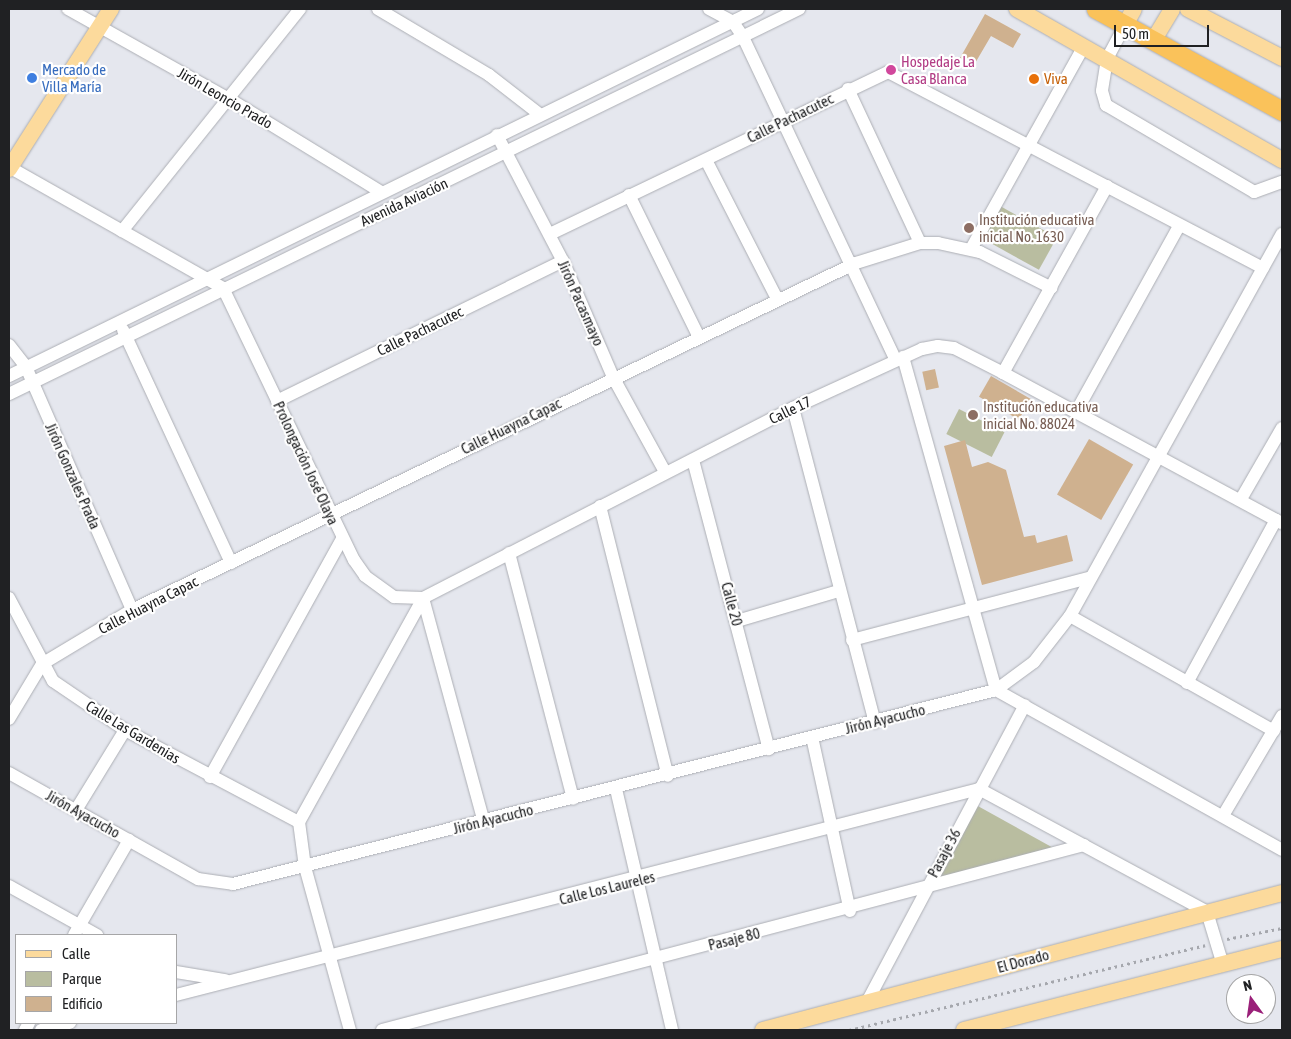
<!DOCTYPE html>
<meta charset="utf-8">
<style>
body{margin:0}
#map{position:relative;width:1291px;height:1039px;overflow:hidden;background:#e5e7ee;font-family:"Asap Condensed",sans-serif}
div>[style]{position:absolute}
[style*='--x']{left:calc(var(--x)*1px);top:calc(var(--y)*1px);width:calc(var(--w)*1px);rotate:calc(var(--a)*1deg)}
.green>*{inset:0;background:#b9bda0;transform-origin:0 0}
.building>*{inset:0;background:#cfb18f;transform-origin:0 0}
.path>*{height:2.5px;margin-top:-1.25px;transform-origin:0;background:repeating-linear-gradient(90deg,#a5a7ad 0 2.5px,transparent 0 6.5px)}
.roads{filter:drop-shadow(0 0 1px #acaeb4) drop-shadow(0 0 1px #acaeb4)}
.minor>*{height:12px;margin:-6px;padding:0 6px;transform-origin:6px;border-radius:6px;background:#fff}
.major>*{height:16px;margin:-8px;padding:0 8px;transform-origin:8px;border-radius:8px;background:#fcda9c}
.highway>*{height:19px;margin:-9.5px;padding:0 9.5px;transform-origin:9.5px;border-radius:9.5px;background:#fac25a}
.dots>*{width:14px;height:14px;translate:-50% -50%;box-sizing:border-box;border:2px solid #fff;border-radius:50%}
span{translate:-50% -50%;white-space:nowrap;text-align:center;line-height:1.15;-webkit-text-stroke:4.5px #fff;paint-order:stroke}
.hotel-label{font-size:15px;color:#b23c85}
.left{translate:0 -50%;text-align:left}
.shop-label{font-size:15px;color:#366cbe}
.food-label{font-size:15px;color:#c56008}
.street-label{font-size:15px;color:#202123}
.education-label{font-size:15px;color:#785e54}
.frame{position:absolute;inset:0;border:10px solid #202123;pointer-events:none}
.legend{position:absolute;left:15px;top:934px;width:162px;height:90px;box-sizing:border-box;background:#fff;border:1px solid #a6a6a7;margin:0;padding:6px 9px;list-style:none;font-size:15px;color:#202123}
.legend li{display:flex;align-items:center;gap:10px;height:25px}
.legend b{width:25px;border:1px solid #a6a6a7}
.north{position:absolute;left:1226px;top:974px;width:50px;height:50px;box-sizing:border-box;background:#fff;border:1px solid #a6a6a7;border-radius:50%;rotate:346deg;font-size:14px;font-weight:700;line-height:20px;text-align:center;color:#202123}
.north::after{content:'';display:block;margin:auto;width:18px;height:22px;background:#9a2079;clip-path:polygon(50% 0,100% 100%,50% 72%,0 100%)}
.scale{position:absolute;left:1114px;top:25px;width:95px;height:22px;box-sizing:border-box;border:2px solid #202123;border-top:0;padding-left:6px;font-size:15px;line-height:18px;white-space:nowrap;color:#202123;-webkit-text-stroke:4px #fff;paint-order:stroke}
</style>
<div id="map">
<div class="green">
<i style="left:1000px;top:206px;width:65px;height:37px;rotate:29deg"></i>
<i style="left:959px;top:409px;width:51px;height:28px;rotate:27deg"></i>
<i style="clip-path:polygon(976px 805px,1057px 850px,938px 878px)"></i>
</div>
<div class="building">
<i style="clip-path:polygon(985px 14px,1021px 34px,1013px 48px,991px 36px,974px 65px,960px 58px)"></i>
<i style="left:935px;top:369px;width:19px;height:13px;rotate:78deg"></i>
<i style="left:991px;top:376px;width:46px;height:24px;rotate:30deg"></i>
<i style="left:1089px;top:439px;width:51px;height:64px;rotate:30deg"></i>
<i style="clip-path:polygon(965px 440px,972px 467px,988px 462px,1006px 470px,1024px 537px,1035px 535px,1037px 543px,1067px 535px,1073px 561px,982px 585px,944px 446px)"></i>
</div>
<div class="path">
<i style="--x:1227;--y:939;--w:56;--a:-11.3"></i>
<i style="--x:849;--y:1030;--w:366;--a:-13.4"></i>
</div>
<div class="roads">
<div class="minor">
<i style="--x:68;--y:9;--w:187;--a:29.2"></i>
<i style="--x:231;--y:100;--w:176;--a:31.5"></i>
<i style="--x:378;--y:9;--w:129;--a:30.7"></i>
<i style="--x:489;--y:75;--w:62;--a:37.8"></i>
<i style="--x:709;--y:9;--w:27;--a:28"></i>
<i style="--x:733;--y:22;--w:18;--a:56"></i>
<i style="--x:743;--y:37;--w:357;--a:64.7"></i>
<i style="--x:1125;--y:25;--w:38;--a:118"></i>
<i style="--x:1107;--y:59;--w:32;--a:99"></i>
<i style="--x:1102;--y:91;--w:15;--a:74"></i>
<i style="--x:1106;--y:105;--w:172;--a:30.4"></i>
<i style="--x:1254;--y:192;--w:30;--a:-20"></i>
<i style="--x:848;--y:89;--w:170;--a:64.9"></i>
<i style="--x:497;--y:135;--w:142;--a:62.4"></i>
<i style="--x:563;--y:261;--w:126;--a:66.7"></i>
<i style="--x:613;--y:377;--w:108;--a:61.3"></i>
<i style="--x:706;--y:160;--w:156;--a:62.9"></i>
<i style="--x:9;--y:167;--w:246;--a:29.5"></i>
<i style="--x:223;--y:288;--w:302;--a:64.3"></i>
<i style="--x:354;--y:560;--w:19;--a:55"></i>
<i style="--x:365;--y:576;--w:36;--a:36"></i>
<i style="--x:394;--y:597;--w:29;--a:2"></i>
<i style="--x:629;--y:195;--w:158;--a:63.8"></i>
<i style="--x:122;--y:231;--w:285;--a:-51.3"></i>
<i style="--x:550;--y:234;--w:375;--a:-25.6"></i>
<i style="--x:888;--y:72;--w:423;--a:27.6"></i>
<i style="--x:971;--y:249;--w:232;--a:-60.9"></i>
<i style="--x:123;--y:330;--w:257;--a:65.1"></i>
<i style="--x:9;--y:345;--w:28;--a:52"></i>
<i style="--x:26;--y:367;--w:265;--a:66.4"></i>
<i style="--x:903;--y:357;--w:346;--a:74.4"></i>
<i style="--x:996;--y:690;--w:328;--a:29.2"></i>
<i style="--x:1003;--y:373;--w:214;--a:-60.9"></i>
<i style="--x:9;--y:376;--w:834;--a:-26.1"></i>
<i style="--x:9;--y:394;--w:879;--a:-25.98"></i>
<i style="--x:277;--y:401;--w:318;--a:-26.1"></i>
<i style="--x:793;--y:408;--w:325;--a:75.4"></i>
<i style="--x:1076;--y:412;--w:213;--a:-61"></i>
<i style="--x:693;--y:460;--w:299;--a:75.3"></i>
<i style="--x:1241;--y:499;--w:82;--a:-60"></i>
<i style="--x:600;--y:506;--w:278;--a:75.9"></i>
<i style="--x:509;--y:553;--w:254;--a:75.4"></i>
<i style="--x:9;--y:598;--w:94;--a:62.1"></i>
<i style="--x:53;--y:681;--w:87;--a:34.2"></i>
<i style="--x:125;--y:730;--w:197;--a:27.9"></i>
<i style="--x:423;--y:598;--w:416;--a:-27.2"></i>
<i style="--x:793;--y:408;--w:142;--a:-24.6"></i>
<i style="--x:922;--y:349;--w:16;--a:-11"></i>
<i style="--x:938;--y:346;--w:16;--a:7"></i>
<i style="--x:954;--y:348;--w:55;--a:27"></i>
<i style="--x:1003;--y:373;--w:317;--a:28.3"></i>
<i style="--x:423;--y:598;--w:232;--a:74.8"></i>
<i style="--x:1070;--y:616;--w:234;--a:29.4"></i>
<i style="--x:737;--y:621;--w:105;--a:-16.5"></i>
<i style="--x:852;--y:640;--w:245;--a:-14.7"></i>
<i style="--x:1187;--y:683;--w:186;--a:-61.4"></i>
<i style="--x:9;--y:719;--w:64;--a:-59"></i>
<i style="--x:42;--y:664;--w:105;--a:-31"></i>
<i style="--x:132;--y:610;--w:803;--a:-25.61"></i>
<i style="--x:856;--y:263;--w:67;--a:-17.4"></i>
<i style="--x:920;--y:243;--w:18;--a:0"></i>
<i style="--x:938;--y:243;--w:43;--a:12.1"></i>
<i style="--x:980;--y:252;--w:80;--a:26.6"></i>
<i style="--x:812;--y:737;--w:178;--a:77.7"></i>
<i style="--x:9;--y:773;--w:217;--a:29.3"></i>
<i style="--x:198;--y:879;--w:35;--a:8"></i>
<i style="--x:233;--y:884;--w:787;--a:-14.27"></i>
<i style="--x:996;--y:690;--w:47;--a:-36.4"></i>
<i style="--x:1034;--y:662;--w:58;--a:-52"></i>
<i style="--x:1070;--y:616;--w:437;--a:-61"></i>
<i style="--x:210;--y:777;--w:272;--a:-61"></i>
<i style="--x:616;--y:789;--w:247;--a:76.9"></i>
<i style="--x:76;--y:810;--w:94;--a:-58.5"></i>
<i style="--x:1224;--y:814;--w:114;--a:-59.4"></i>
<i style="--x:299;--y:822;--w:256;--a:-61"></i>
<i style="--x:299;--y:822;--w:45;--a:82.4"></i>
<i style="--x:305;--y:867;--w:169;--a:74.6"></i>
<i style="--x:9;--y:886;--w:101;--a:29.1"></i>
<i style="--x:74;--y:935;--w:110;--a:-59.9"></i>
<i style="--x:176;--y:972;--w:50;--a:9.3"></i>
<i style="--x:176;--y:995;--w:829;--a:-14.39"></i>
<i style="--x:979;--y:789;--w:259;--a:28.3"></i>
<i style="--x:1207;--y:912;--w:55;--a:73.2"></i>
<i style="--x:867;--y:1002;--w:336;--a:-62"></i>
<i style="--x:25;--y:1030;--w:8;--a:-60"></i>
<i style="--x:41;--y:1030;--w:30;--a:-14"></i>
<i style="--x:382;--y:1030;--w:726;--a:-14.76"></i>
</div>
<div class="major">
<i style="--x:1017;--y:9;--w:305;--a:29.7"></i>
<i style="--x:1188;--y:9;--w:106;--a:27.5"></i>
<i style="--x:1125;--y:25;--w:18;--a:-61"></i>
<i style="--x:1153;--y:41;--w:37;--a:-59"></i>
<i style="--x:9;--y:169;--w:190;--a:-57.5"></i>
<i style="--x:763;--y:1030;--w:537;--a:-14.79"></i>
<i style="--x:964;--y:1030;--w:328;--a:-14.3"></i>
</div>
<div class="highway">
<i style="--x:1096;--y:9;--w:212;--a:28.7"></i>
</div>
</div>
<div class="dots">
<i style="left:891px;top:70px;background:#d1479c"></i>
<i style="left:32px;top:78px;background:#3f7fe0"></i>
<i style="left:1034px;top:79px;background:#e8710a"></i>
<i style="left:969px;top:228px;background:#8d6e63"></i>
<i style="left:973px;top:415px;background:#8d6e63"></i>
</div>
<div class="hotel-label">
<span class="left" style="left:901px;top:70px">Hospedaje La<br>Casa Blanca</span>
</div>
<div class="shop-label">
<span class="left" style="left:42px;top:78px">Mercado de<br>Villa María</span>
</div>
<div class="food-label">
<span class="left" style="left:1044px;top:79px">Viva</span>
</div>
<div class="street-label">
<span style="left:225px;top:98px;rotate:30deg">Jirón Leoncio Prado</span>
<span style="left:790px;top:118px;rotate:-26deg">Calle Pachacutec</span>
<span style="left:404px;top:202px;rotate:-25deg">Avenida Aviación</span>
<span style="left:581px;top:303px;rotate:66deg">Jirón Pacasmayo</span>
<span style="left:420px;top:331px;rotate:-26deg">Calle Pachacutec</span>
<span style="left:790px;top:410px;rotate:-26deg">Calle 17</span>
<span style="left:511px;top:426px;rotate:-26deg">Calle Huayna Capac</span>
<span style="left:306px;top:463px;rotate:65deg">Prolongación José Olaya</span>
<span style="left:73px;top:476px;rotate:66deg">Jirón Gonzales Prada</span>
<span style="left:732px;top:604px;rotate:75deg">Calle 20</span>
<span style="left:148px;top:605px;rotate:-27deg">Calle Huayna Capac</span>
<span style="left:885px;top:719px;rotate:-14deg">Jirón Ayacucho</span>
<span style="left:133px;top:732px;rotate:31deg">Calle Las Gardenias</span>
<span style="left:83px;top:814px;rotate:29deg">Jirón Ayacucho</span>
<span style="left:493px;top:819px;rotate:-14deg">Jirón Ayacucho</span>
<span style="left:944px;top:853px;rotate:-62deg">Pasaje 36</span>
<span style="left:607px;top:888px;rotate:-14deg">Calle Los Laureles</span>
<span style="left:734px;top:939px;rotate:-14deg">Pasaje 80</span>
<span style="left:1023px;top:961px;rotate:-15deg">El Dorado</span>
</div>
<div class="education-label">
<span class="left" style="left:979px;top:228px">Institución educativa<br>inicial No. 1630</span>
<span class="left" style="left:983px;top:415px">Institución educativa<br>inicial No. 88024</span>
</div>
<div class="frame"></div>
<ul class="legend">
<li><b style="height:6px;background:#fcda9c"></b>Calle</li>
<li><b style="height:14px;background:#b9bda0"></b>Parque</li>
<li><b style="height:14px;background:#cfb18f"></b>Edificio</li>
</ul>
<div class="north">N</div>
<div class="scale">50 m</div>
</div>
